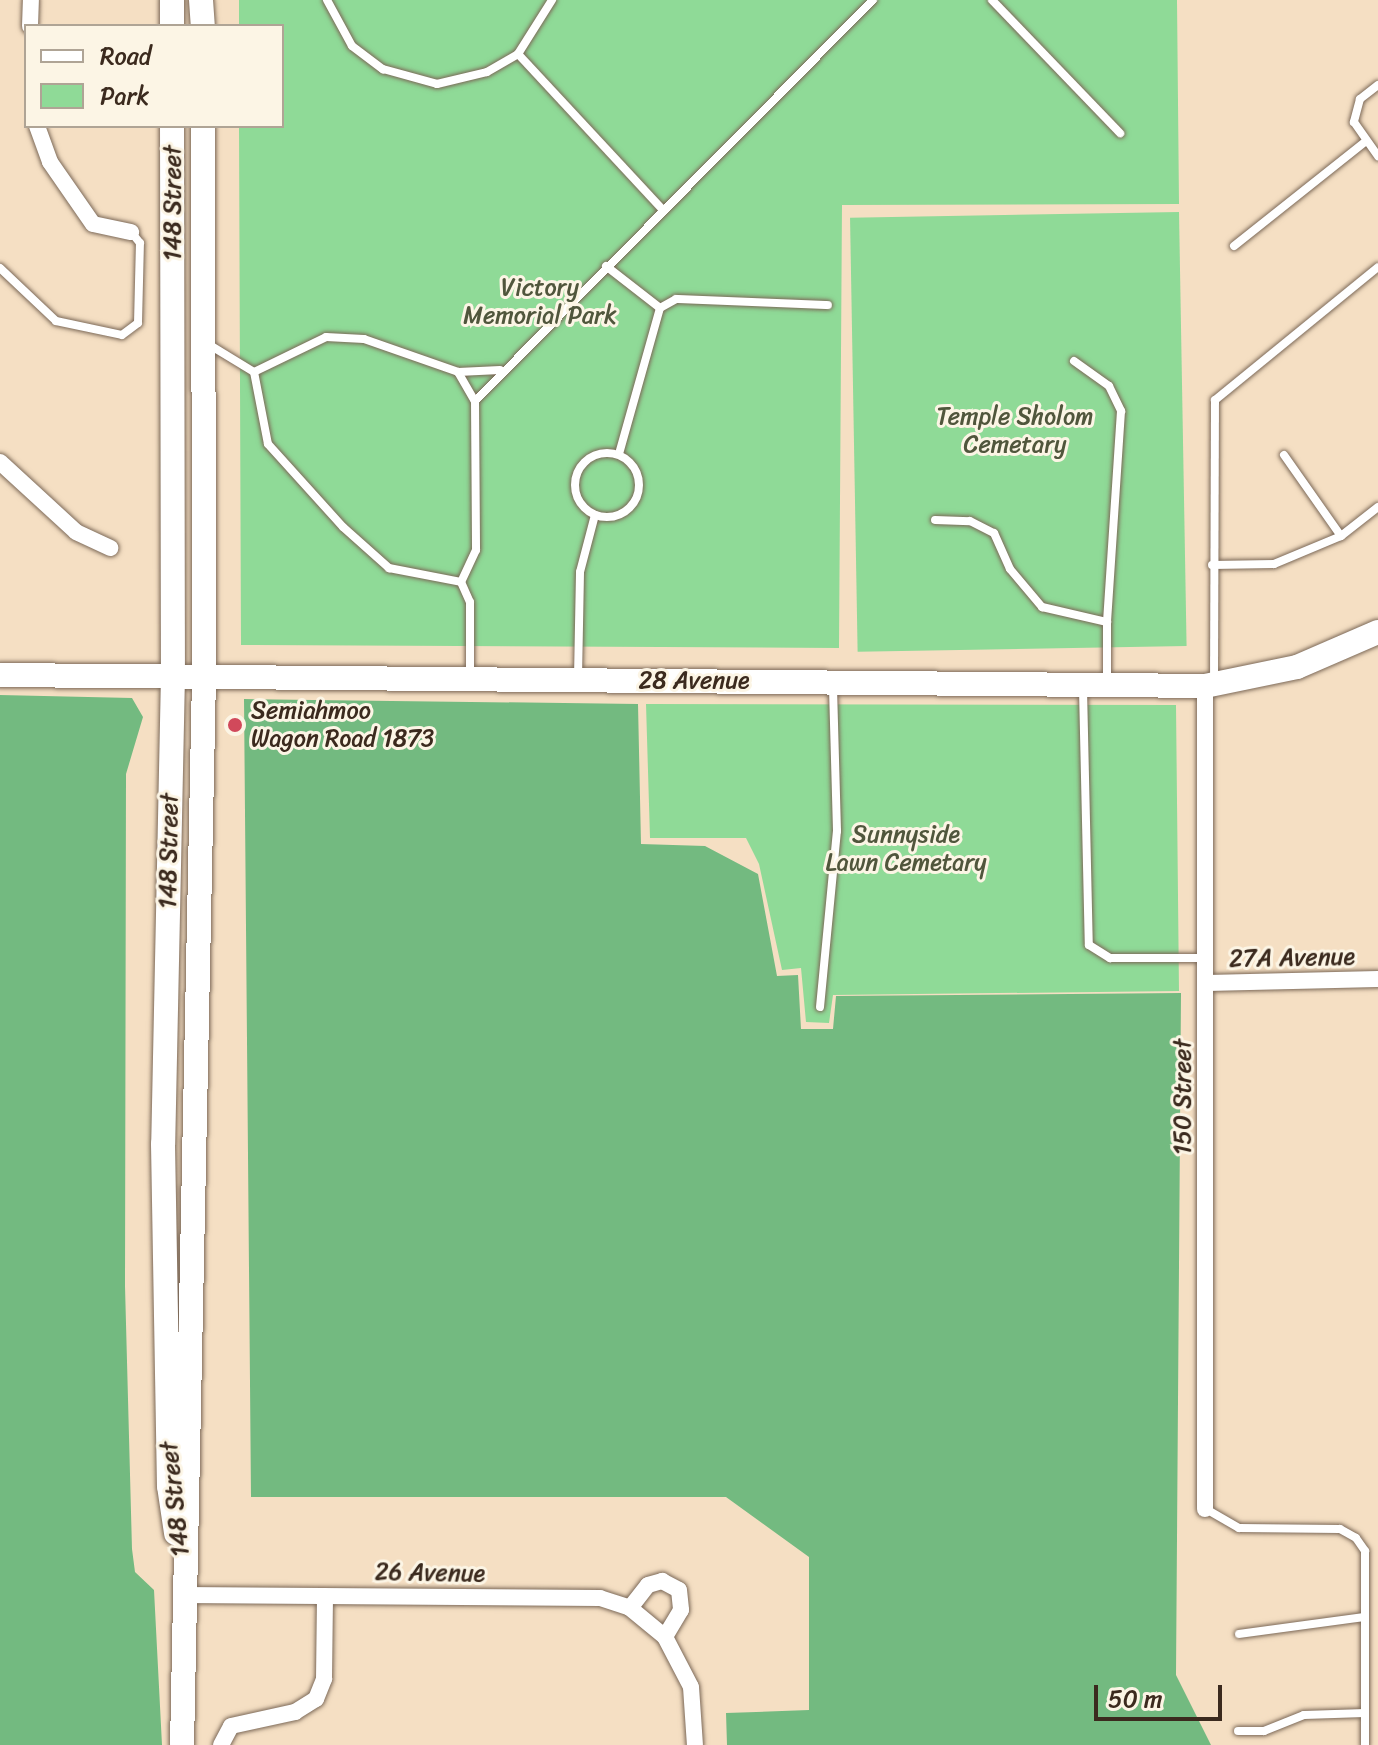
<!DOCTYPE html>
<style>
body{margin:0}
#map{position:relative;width:1378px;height:1745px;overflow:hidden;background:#f5dfc3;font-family:Sriracha,sans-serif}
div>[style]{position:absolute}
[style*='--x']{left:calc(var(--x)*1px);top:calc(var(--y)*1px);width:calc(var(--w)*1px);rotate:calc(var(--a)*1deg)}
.green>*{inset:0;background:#8fda97;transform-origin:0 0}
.forest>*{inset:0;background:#73ba80}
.roads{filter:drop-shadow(0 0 2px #7c6958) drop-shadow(0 0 2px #7c6958)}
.lane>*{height:8px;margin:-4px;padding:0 4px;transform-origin:4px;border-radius:4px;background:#fff}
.lane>.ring{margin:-4px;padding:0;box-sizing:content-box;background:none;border:8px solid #fff;border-radius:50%}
.street>*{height:16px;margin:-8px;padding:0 8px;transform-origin:8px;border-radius:8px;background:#fff}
.secondary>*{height:24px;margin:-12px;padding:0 12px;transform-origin:12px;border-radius:12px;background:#fff}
.dots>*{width:22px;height:22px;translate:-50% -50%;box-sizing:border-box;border:4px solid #fcf5e5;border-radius:50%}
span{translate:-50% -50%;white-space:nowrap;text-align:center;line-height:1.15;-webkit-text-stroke:6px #fcf5e5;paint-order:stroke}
.street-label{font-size:24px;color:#3b2a1e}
.park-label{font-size:24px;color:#50563c}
.poi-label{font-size:24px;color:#3b2a1e}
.left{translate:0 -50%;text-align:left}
.legend{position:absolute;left:24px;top:24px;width:260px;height:104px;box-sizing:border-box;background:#fcf5e5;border:2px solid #afa495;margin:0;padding:10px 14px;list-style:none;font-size:24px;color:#3b2a1e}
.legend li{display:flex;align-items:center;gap:16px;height:40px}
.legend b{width:40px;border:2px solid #afa495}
.scale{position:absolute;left:1094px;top:1685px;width:128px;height:36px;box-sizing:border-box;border:4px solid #3b2a1e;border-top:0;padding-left:10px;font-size:24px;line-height:28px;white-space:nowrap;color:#3b2a1e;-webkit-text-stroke:6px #fcf5e5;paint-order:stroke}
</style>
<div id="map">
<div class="green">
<i style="clip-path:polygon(239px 0,1177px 0,1179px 204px,842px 205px,839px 648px,241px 645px,239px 126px,282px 126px,282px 26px,239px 26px)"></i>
<i style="left:1179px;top:212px;width:434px;height:329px;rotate:89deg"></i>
<i style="clip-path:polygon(646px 704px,1176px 705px,1179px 991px,833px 995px,829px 1023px,806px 1022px,801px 968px,782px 970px,759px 864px,746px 838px,650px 838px)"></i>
</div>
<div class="forest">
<i style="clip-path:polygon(0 695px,132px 698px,143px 717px,126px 774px,125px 1286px,132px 1549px,135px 1572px,154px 1590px,162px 1745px,0 1745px)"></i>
<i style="clip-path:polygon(244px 699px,638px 704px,641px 844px,705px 846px,758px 874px,777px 976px,798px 975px,801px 1029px,833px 1029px,836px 996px,1181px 993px,1176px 1675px,1211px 1745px,727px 1745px,726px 1713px,809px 1710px,809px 1557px,726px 1497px,251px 1497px)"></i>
</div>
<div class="roads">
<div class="lane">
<i style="--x:327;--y:0;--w:52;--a:61.5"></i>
<i style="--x:352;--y:46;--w:39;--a:37"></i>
<i style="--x:383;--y:69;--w:56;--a:15.5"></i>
<i style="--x:437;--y:84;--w:51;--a:-13.5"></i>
<i style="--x:487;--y:72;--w:36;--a:-30"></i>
<i style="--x:518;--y:54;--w:64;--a:-57.8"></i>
<i style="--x:992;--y:0;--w:185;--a:46.1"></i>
<i style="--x:518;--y:54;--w:210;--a:47.1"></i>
<i style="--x:1378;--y:85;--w:23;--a:142"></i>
<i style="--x:1360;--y:99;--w:24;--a:105"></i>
<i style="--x:1354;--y:122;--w:42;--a:54.8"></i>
<i style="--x:1234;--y:246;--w:169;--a:-38.5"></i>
<i style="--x:606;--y:266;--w:68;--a:37.9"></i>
<i style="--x:660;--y:308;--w:152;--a:105.7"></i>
<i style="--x:0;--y:268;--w:77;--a:43.4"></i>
<i style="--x:56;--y:321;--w:67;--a:12"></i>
<i style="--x:122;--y:335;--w:20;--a:-37"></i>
<i style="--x:138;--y:323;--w:80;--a:-88.6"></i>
<i style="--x:140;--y:243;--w:14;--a:-129"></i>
<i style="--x:660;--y:308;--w:18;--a:-29"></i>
<i style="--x:676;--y:299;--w:152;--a:2.3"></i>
<i style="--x:208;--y:344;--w:54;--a:31.3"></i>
<i style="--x:254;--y:372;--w:80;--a:-25.9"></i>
<i style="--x:326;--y:337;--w:38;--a:3"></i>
<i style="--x:364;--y:339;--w:100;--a:19.3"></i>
<i style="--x:458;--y:372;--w:34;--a:60"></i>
<i style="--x:475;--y:401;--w:149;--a:89.6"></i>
<i style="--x:476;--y:550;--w:35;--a:115"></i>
<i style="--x:461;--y:582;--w:22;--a:66"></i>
<i style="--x:470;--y:602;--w:75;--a:90"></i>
<i style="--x:1074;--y:361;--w:43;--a:35.5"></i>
<i style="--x:1109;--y:386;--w:28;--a:64"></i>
<i style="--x:1121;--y:411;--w:211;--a:93.8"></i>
<i style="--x:254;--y:372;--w:73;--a:79"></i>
<i style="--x:268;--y:444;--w:112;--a:47.9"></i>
<i style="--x:343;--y:527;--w:62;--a:41.7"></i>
<i style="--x:389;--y:568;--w:73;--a:11"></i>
<i style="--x:458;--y:372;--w:42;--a:-2.7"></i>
<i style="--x:475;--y:401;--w:565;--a:-45.22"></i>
<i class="ring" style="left:575px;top:453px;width:56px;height:56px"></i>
<i style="--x:1284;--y:455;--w:99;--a:54.9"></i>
<i style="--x:935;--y:520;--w:35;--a:2"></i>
<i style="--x:970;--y:521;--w:27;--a:27"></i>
<i style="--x:994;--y:533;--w:39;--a:66"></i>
<i style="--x:1010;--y:569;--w:50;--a:49.9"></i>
<i style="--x:1042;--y:607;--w:67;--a:13"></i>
<i style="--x:1107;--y:622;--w:62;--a:90"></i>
<i style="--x:1212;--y:565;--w:62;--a:-0.9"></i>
<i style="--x:1274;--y:564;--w:73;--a:-22.7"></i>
<i style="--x:1341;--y:536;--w:47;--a:-38.1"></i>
<i style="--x:578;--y:677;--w:105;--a:-88.9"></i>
<i style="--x:580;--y:572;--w:59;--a:-75.3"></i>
<i style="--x:1214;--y:683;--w:283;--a:-89.8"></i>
<i style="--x:1215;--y:400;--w:210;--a:-39.2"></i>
<i style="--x:1083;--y:689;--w:256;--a:88.7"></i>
<i style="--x:1089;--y:945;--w:25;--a:32"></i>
<i style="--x:1110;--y:958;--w:97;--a:0"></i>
<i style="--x:820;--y:1007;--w:177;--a:-84.5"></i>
<i style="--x:837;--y:831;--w:144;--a:-91.6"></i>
<i style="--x:1206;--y:1509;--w:38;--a:30"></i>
<i style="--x:1239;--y:1528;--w:101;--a:0.6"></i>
<i style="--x:1340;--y:1529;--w:18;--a:29"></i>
<i style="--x:1356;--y:1538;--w:16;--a:55"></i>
<i style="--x:1365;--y:1551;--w:194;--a:90"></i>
<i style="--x:1239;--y:1634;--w:126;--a:-7.7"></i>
<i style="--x:1238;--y:1731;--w:26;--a:0"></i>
<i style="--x:1264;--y:1731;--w:43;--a:-21.8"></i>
<i style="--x:1304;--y:1715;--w:61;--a:-1.9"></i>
</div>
<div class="street">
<i style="--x:30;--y:26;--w:26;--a:-88"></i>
<i style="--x:37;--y:126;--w:38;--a:70"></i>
<i style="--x:50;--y:162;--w:75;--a:55.3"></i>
<i style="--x:93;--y:224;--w:39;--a:12"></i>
<i style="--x:0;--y:462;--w:103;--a:42.6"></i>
<i style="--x:76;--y:532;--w:38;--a:25"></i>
<i style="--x:1207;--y:983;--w:171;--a:-1.3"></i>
<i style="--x:1205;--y:1509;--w:823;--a:-90"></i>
<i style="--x:182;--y:1595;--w:418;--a:0.4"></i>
<i style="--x:600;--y:1598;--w:32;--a:18"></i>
<i style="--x:630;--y:1608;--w:45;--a:39.6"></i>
<i style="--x:665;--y:1637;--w:56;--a:62.5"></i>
<i style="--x:691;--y:1687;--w:58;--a:86.1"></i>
<i style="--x:630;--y:1608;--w:29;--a:-52"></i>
<i style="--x:648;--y:1585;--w:15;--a:-16"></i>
<i style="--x:662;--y:1581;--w:19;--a:28"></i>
<i style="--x:679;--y:1590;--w:20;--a:84"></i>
<i style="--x:681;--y:1610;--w:31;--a:121"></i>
<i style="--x:221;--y:1745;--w:21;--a:-62"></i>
<i style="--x:231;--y:1726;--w:66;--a:-12.3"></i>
<i style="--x:295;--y:1712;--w:25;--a:-32"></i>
<i style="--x:316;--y:1699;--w:22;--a:-68"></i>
<i style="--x:324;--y:1679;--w:83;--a:-89.3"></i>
</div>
<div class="secondary">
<i style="--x:172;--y:0;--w:26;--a:90"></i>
<i style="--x:201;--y:0;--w:26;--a:86"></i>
<i style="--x:172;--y:126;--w:549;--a:89.9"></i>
<i style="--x:173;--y:675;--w:469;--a:91.2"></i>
<i style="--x:163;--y:1144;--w:342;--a:89"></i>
<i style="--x:169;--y:1486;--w:48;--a:81.5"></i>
<i style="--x:0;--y:675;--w:1205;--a:0.52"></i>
<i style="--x:1205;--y:686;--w:94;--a:-11.7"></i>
<i style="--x:1297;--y:667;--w:88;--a:-23.4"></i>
<i style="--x:182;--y:1745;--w:1070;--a:-88.82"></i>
<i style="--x:204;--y:675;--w:549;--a:-90.1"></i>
</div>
</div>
<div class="dots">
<i style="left:235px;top:725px;background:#d1495b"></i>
</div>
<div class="street-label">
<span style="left:173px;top:203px;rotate:-90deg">148 Street</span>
<span style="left:694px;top:681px">28 Avenue</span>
<span style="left:169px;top:851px;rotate:-89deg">148 Street</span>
<span style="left:1292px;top:958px;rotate:-1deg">27A Avenue</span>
<span style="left:1183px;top:1097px;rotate:-90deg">150 Street</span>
<span style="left:175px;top:1499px;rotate:-96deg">148 Street</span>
<span style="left:430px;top:1573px;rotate:1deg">26 Avenue</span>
</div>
<div class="park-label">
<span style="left:540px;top:302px">Victory<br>Memorial Park</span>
<span style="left:1015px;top:431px">Temple Sholom<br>Cemetary</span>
<span style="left:906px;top:849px">Sunnyside<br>Lawn Cemetary</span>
</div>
<div class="poi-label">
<span class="left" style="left:251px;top:725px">Semiahmoo<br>Wagon Road 1873</span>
</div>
<ul class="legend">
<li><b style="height:10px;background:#fff"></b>Road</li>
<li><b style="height:22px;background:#8fda97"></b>Park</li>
</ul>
<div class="scale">50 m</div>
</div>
